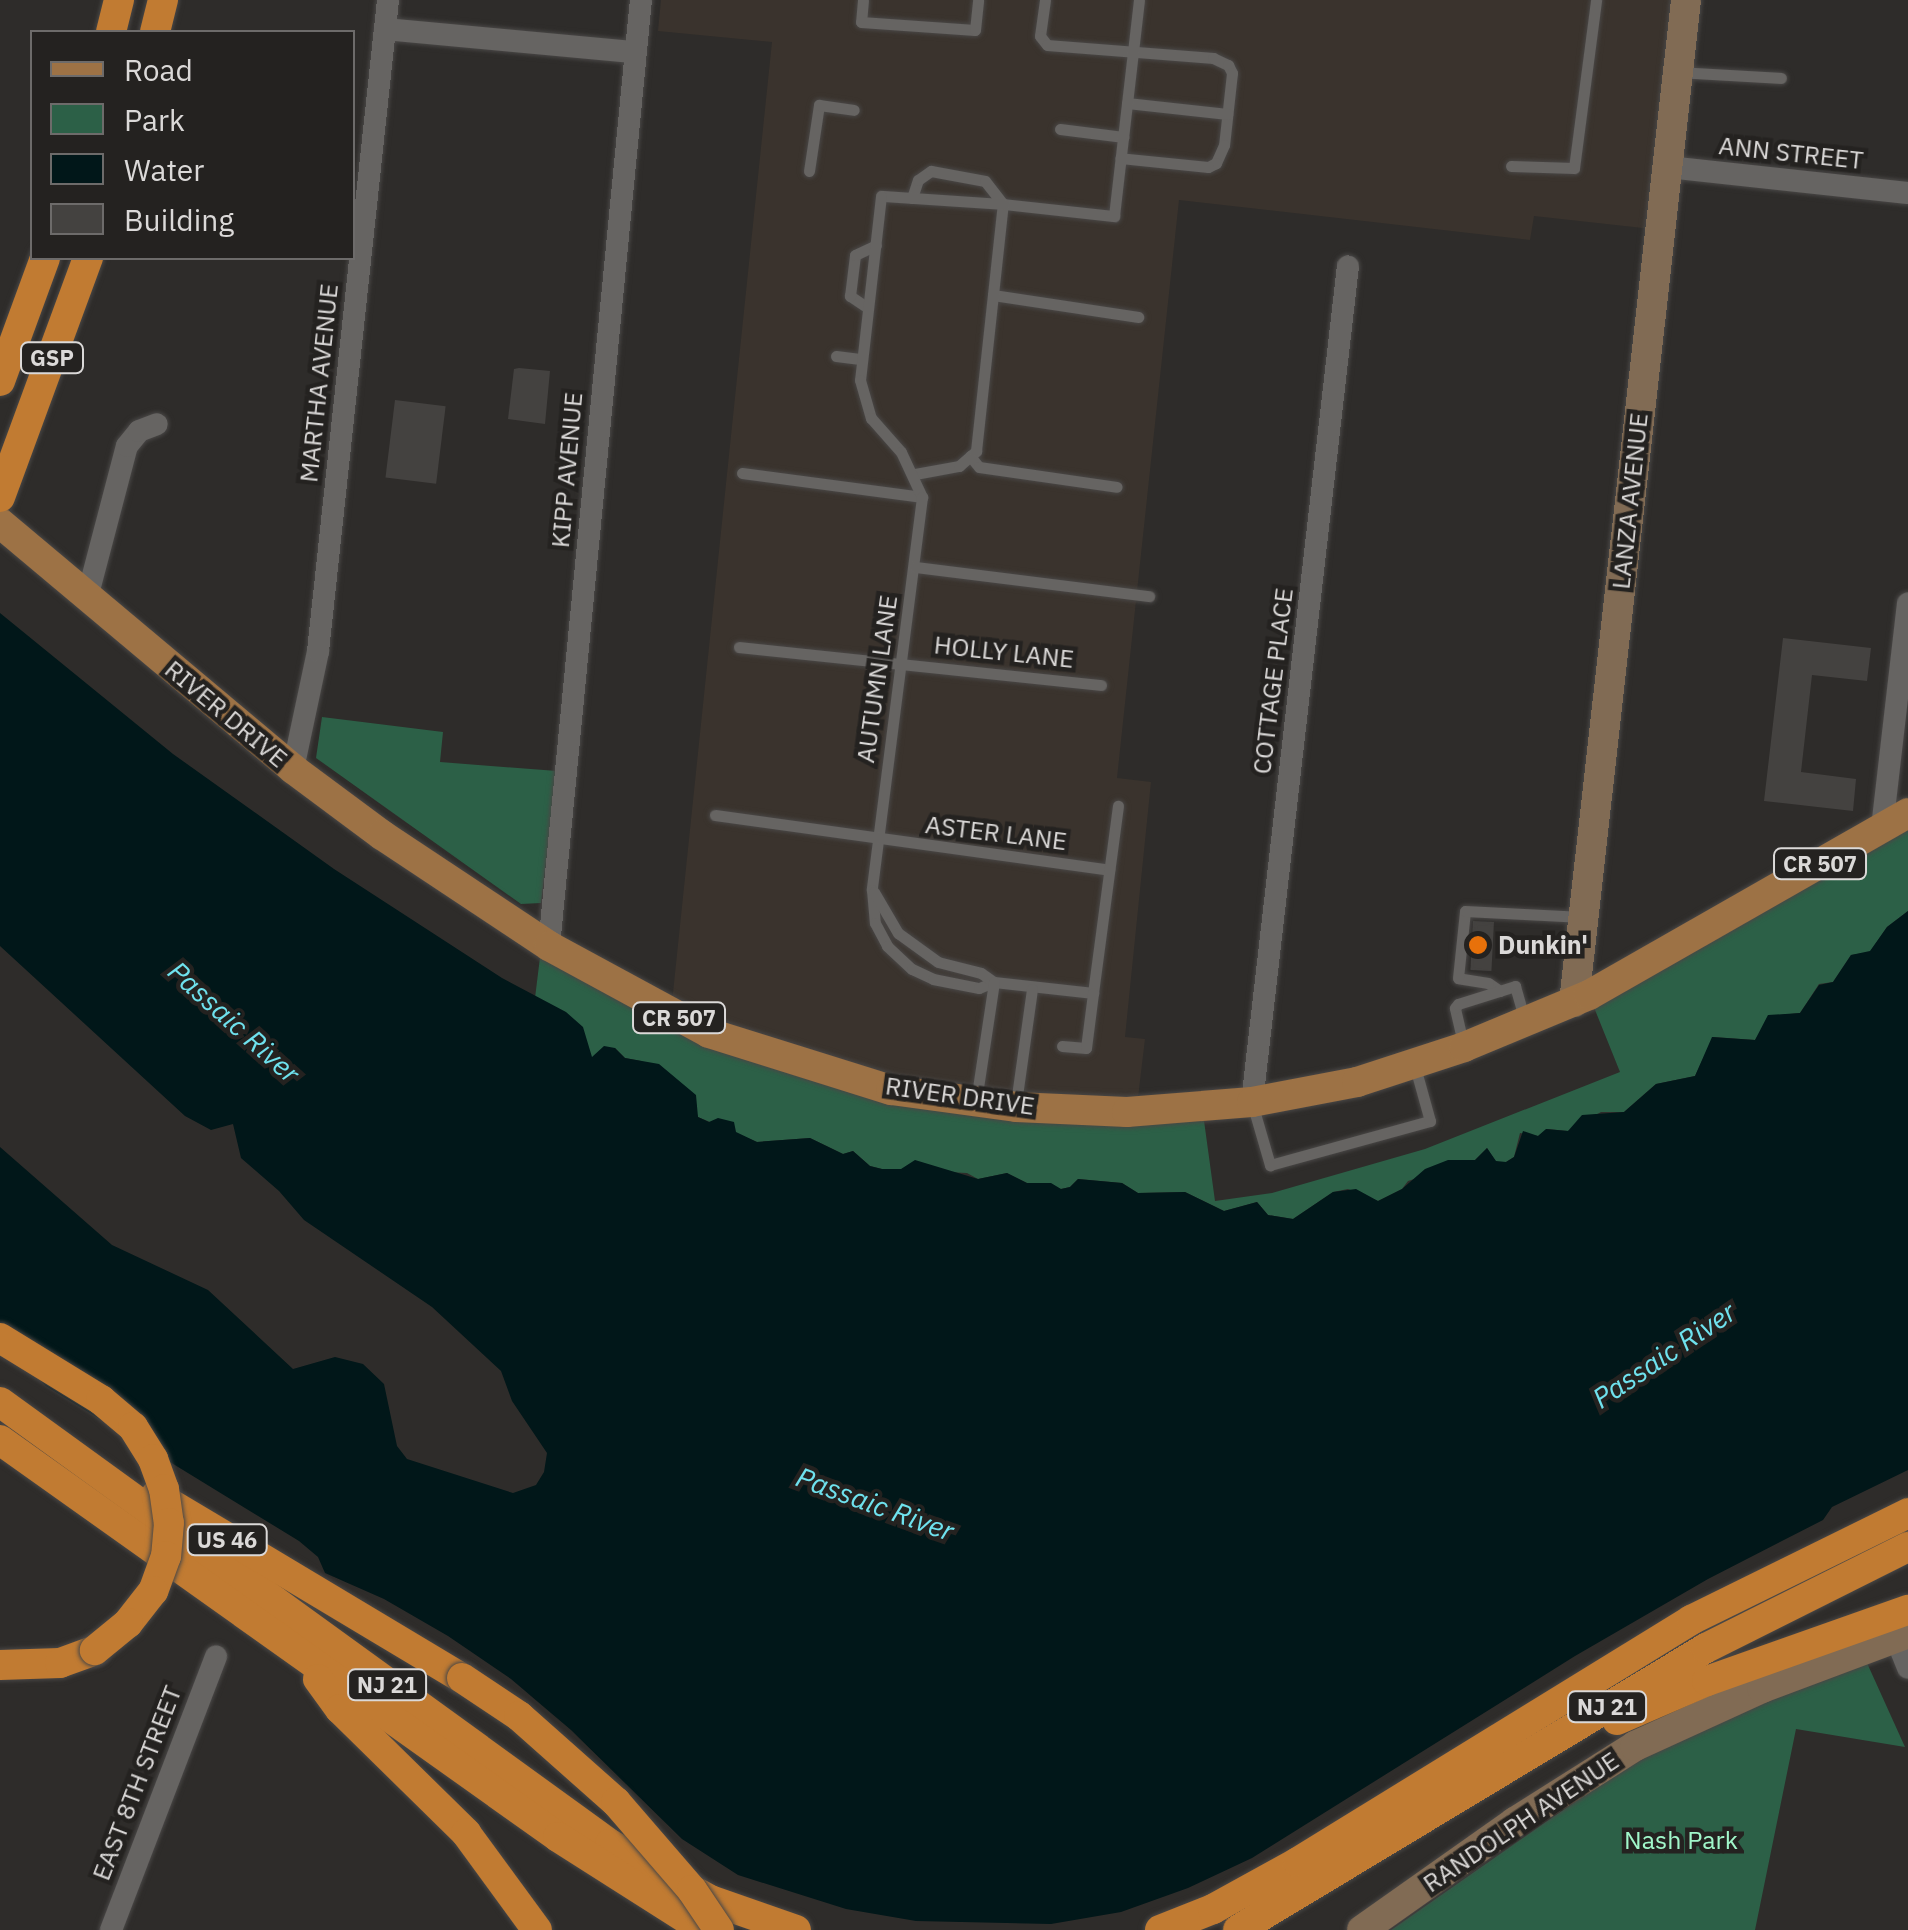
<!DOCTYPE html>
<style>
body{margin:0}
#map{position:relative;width:1908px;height:1930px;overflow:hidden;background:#2e2c2a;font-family:"IBM Plex Sans",sans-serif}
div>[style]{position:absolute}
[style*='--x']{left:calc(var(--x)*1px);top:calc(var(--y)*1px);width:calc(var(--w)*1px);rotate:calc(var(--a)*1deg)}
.built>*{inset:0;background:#3a332d}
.green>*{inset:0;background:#2c6047}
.water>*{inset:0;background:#011719}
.building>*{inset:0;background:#444240;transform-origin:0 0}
.roads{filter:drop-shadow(0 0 2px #494746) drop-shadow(0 0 2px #494746)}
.lane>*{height:11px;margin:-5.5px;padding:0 5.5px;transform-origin:5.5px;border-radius:5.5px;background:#666462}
.street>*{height:22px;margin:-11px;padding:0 11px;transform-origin:11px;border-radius:11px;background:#666462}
.secondary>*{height:30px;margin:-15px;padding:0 15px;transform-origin:15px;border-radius:15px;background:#816b54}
.primary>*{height:30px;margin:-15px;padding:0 15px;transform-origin:15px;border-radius:15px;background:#9d7245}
.highway>*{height:30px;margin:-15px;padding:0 15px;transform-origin:15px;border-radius:15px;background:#c17b32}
.bridges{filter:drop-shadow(0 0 2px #494746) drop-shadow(0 0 2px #494746)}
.highway-bridge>*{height:30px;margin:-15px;padding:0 15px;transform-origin:15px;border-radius:15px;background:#c17b32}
.dots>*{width:28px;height:28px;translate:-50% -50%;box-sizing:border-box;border:5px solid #242220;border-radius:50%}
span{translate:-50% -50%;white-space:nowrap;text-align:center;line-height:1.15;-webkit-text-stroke:9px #242220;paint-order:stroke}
.shield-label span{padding:2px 8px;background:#242220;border:2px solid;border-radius:8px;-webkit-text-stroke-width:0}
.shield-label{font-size:22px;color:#dbd9d8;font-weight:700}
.street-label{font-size:25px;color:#dbd9d8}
.poi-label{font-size:25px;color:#dbd9d8;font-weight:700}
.left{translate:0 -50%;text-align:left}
.park-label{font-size:25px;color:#a1f7ca}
.water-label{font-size:28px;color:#6fe2ee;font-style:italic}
.legend{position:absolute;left:30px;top:30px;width:325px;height:230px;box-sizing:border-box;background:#242220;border:2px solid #6d6b6a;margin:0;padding:12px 18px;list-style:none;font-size:30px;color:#dbd9d8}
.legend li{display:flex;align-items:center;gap:20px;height:50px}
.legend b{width:50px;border:2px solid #6d6b6a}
</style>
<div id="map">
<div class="built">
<i style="clip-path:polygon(661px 0,1686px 0,1661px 230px,1534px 216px,1530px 240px,1179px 200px,1117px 778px,1151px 782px,1125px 1037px,1145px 1039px,1137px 1106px,873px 1084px,671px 1012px,772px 42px,658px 31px)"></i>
</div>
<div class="green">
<i style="clip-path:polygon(322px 717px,443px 732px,440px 762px,557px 771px,541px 903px,521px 904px,316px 758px)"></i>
<i style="clip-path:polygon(1908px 813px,1908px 911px,1887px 927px,1870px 952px,1851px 955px,1833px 982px,1819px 984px,1800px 1013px,1780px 1015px,1764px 1026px,1755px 1040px,1713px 1037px,1695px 1076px,1656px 1084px,1624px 1112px,1601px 1112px,1568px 1131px,1547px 1129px,1538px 1136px,1520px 1133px,1514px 1157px,1506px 1162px,1496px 1162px,1487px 1148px,1475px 1160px,1408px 1181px,1402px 1189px,1378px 1201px,1348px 1189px,1333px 1192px,1293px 1219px,1268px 1215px,1257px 1202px,1224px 1211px,1185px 1192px,1138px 1193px,1122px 1183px,1078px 1179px,1070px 1187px,1061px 1189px,1027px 1183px,1007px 1173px,978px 1179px,967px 1173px,882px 1169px,870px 1166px,853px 1151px,843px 1154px,810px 1138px,757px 1142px,698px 1117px,694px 1105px,641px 1061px,625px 1058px,615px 1048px,591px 1058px,535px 998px,542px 941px,709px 1033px,891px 1090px,1202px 1106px,1215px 1201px,1272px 1193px,1425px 1149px,1620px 1072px,1589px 995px)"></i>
<i style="clip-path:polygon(1867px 1663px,1905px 1747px,1796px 1729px,1755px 1930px,1391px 1930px,1593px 1789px,1717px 1715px)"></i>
</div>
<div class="water">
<i style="clip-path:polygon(0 613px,173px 754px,334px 869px,502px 978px,566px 1012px,583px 1027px,592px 1057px,604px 1046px,615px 1048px,625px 1058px,659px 1064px,696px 1095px,698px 1117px,709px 1122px,718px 1118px,734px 1122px,736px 1132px,757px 1142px,810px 1138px,843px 1154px,853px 1151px,870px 1166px,882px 1169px,901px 1169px,915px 1160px,978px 1179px,1007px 1173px,1027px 1183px,1051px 1183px,1061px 1189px,1070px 1187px,1078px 1179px,1122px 1183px,1138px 1193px,1185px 1192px,1224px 1211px,1257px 1202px,1268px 1215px,1293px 1219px,1333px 1192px,1356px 1189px,1378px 1201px,1402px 1189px,1425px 1169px,1448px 1160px,1475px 1160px,1487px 1148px,1496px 1161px,1506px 1162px,1514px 1157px,1523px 1131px,1538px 1136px,1546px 1129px,1568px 1131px,1582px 1115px,1624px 1112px,1656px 1084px,1695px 1076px,1712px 1037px,1755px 1040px,1768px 1015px,1800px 1013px,1819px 985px,1833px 982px,1851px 955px,1870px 951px,1887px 927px,1908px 911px,1908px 1470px,1832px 1507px,1823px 1520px,1708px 1579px,1575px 1656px,1252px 1858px,1188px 1888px,1121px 1912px,1051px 1924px,916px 1921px,846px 1909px,738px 1875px,682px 1839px,571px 1730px,511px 1679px,448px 1636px,384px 1599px,325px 1573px,318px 1557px,299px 1541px,46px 1386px,0 1341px,0 1147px,112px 1245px,208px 1290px,293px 1369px,335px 1357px,363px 1364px,384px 1384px,397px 1446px,407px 1459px,513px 1493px,536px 1485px,544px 1472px,547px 1453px,512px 1401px,501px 1371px,432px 1307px,304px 1220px,279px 1191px,241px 1158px,233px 1124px,211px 1130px,185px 1116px,0 946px)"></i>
</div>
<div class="building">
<i style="clip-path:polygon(519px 368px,550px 371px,545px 424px,508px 419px,514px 369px)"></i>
<i style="left:395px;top:400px;width:51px;height:78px;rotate:7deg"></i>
<i style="clip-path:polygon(1783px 638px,1871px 648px,1867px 681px,1812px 675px,1801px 772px,1856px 779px,1853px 811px,1764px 801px)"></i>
<i style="left:1473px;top:921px;width:21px;height:49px;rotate:3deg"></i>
</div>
<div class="roads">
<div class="lane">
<i style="--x:863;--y:0;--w:22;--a:95"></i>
<i style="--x:861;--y:22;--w:114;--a:4"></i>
<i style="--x:975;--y:30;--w:30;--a:-84"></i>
<i style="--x:1045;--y:0;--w:36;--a:98"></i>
<i style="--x:1040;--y:36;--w:11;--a:52"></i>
<i style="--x:1047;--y:45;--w:167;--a:4.5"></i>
<i style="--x:1213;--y:58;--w:17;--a:25"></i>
<i style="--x:1228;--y:65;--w:9;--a:63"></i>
<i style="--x:1232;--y:73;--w:72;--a:96.3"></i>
<i style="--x:1224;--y:145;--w:20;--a:114"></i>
<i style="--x:1216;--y:163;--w:9;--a:153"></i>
<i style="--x:1208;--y:167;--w:88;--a:-174.2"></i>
<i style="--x:1678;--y:72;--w:103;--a:3.3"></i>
<i style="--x:1127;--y:103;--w:101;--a:6.3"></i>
<i style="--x:1060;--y:129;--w:64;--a:7.2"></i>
<i style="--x:1511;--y:166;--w:63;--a:1.8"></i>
<i style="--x:1574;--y:168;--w:169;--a:-82.5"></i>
<i style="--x:809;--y:171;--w:67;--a:-81.4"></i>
<i style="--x:819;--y:105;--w:35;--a:8"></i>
<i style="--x:912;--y:198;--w:19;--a:-72"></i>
<i style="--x:918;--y:180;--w:16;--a:-35"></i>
<i style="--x:931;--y:171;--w:55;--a:10.5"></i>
<i style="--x:985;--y:181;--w:29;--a:52"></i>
<i style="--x:1003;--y:204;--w:112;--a:6.2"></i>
<i style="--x:1114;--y:216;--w:217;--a:-83.4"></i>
<i style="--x:993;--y:295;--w:147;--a:8.6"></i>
<i style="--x:868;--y:308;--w:22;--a:-146"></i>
<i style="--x:850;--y:296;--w:41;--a:-83"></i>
<i style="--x:855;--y:255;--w:23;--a:-25"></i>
<i style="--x:836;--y:356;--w:26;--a:7"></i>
<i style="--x:970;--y:456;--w:14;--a:51"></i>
<i style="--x:979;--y:467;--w:139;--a:8.2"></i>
<i style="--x:742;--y:473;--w:182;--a:7.6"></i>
<i style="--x:915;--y:474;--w:45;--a:-10.3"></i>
<i style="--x:959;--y:466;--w:23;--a:-41"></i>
<i style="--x:976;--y:451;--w:248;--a:-83.8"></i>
<i style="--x:1003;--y:204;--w:122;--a:-176.2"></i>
<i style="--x:881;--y:196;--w:185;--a:96.5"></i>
<i style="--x:860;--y:380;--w:40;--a:74"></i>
<i style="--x:871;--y:418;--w:45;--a:48.6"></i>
<i style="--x:901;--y:452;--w:50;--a:65"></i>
<i style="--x:922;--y:497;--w:396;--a:97.3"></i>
<i style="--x:872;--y:890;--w:33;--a:85"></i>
<i style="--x:875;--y:923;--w:26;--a:62"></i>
<i style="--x:887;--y:946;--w:34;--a:43"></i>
<i style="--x:912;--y:969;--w:23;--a:25"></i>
<i style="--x:933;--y:979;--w:47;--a:11.1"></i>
<i style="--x:979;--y:988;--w:16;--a:-22"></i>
<i style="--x:915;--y:567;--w:236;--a:7.1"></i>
<i style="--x:739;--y:647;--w:364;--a:6"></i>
<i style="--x:715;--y:815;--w:398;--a:7.9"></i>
<i style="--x:874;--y:892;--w:48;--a:59.7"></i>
<i style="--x:898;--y:933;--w:49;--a:35.9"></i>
<i style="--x:938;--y:962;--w:44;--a:14.3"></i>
<i style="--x:981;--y:973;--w:16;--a:35"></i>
<i style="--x:994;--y:982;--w:100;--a:6.3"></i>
<i style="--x:1093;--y:993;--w:189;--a:-82.4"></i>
<i style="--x:1500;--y:991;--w:14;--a:-146"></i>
<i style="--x:1488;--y:983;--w:30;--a:-171"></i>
<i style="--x:1458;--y:978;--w:67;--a:-84"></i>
<i style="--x:1465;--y:911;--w:118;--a:2.9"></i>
<i style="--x:1463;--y:1043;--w:36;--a:-103"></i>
<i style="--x:1455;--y:1008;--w:5;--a:-53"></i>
<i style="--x:1458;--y:1004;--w:60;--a:-17.5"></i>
<i style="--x:1515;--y:986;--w:35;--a:74"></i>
<i style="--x:1062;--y:1046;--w:24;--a:5"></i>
<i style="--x:1086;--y:1048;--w:55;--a:-82.7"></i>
<i style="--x:976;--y:1101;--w:120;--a:-81.4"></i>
<i style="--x:1016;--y:1103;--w:115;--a:-82"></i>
<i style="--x:1252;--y:1103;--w:65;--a:73.8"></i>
<i style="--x:1270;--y:1165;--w:166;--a:-15.4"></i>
<i style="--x:1430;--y:1121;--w:56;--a:-105.5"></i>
</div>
<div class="street">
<i style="--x:385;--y:29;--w:251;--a:5.3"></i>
<i style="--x:1668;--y:167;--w:241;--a:6.2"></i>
<i style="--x:87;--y:598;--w:157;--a:-75.3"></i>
<i style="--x:127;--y:446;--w:19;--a:-51"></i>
<i style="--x:139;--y:431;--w:19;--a:-21"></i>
<i style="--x:293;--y:769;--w:121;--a:-78"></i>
<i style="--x:318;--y:651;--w:655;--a:-83.86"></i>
<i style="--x:1882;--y:828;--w:226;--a:-83.4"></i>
<i style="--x:549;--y:946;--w:950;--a:-84.45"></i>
<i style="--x:1252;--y:1102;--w:841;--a:-83.45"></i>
<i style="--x:1896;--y:1638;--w:32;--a:68"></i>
<i style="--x:111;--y:1930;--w:293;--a:-69"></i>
</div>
<div class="secondary">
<i style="--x:1574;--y:1002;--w:1008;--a:-83.62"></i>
<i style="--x:1362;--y:1930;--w:187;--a:-35.2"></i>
<i style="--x:1515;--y:1822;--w:142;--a:-32.3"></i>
<i style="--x:1635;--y:1746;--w:140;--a:-24.5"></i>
<i style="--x:1762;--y:1688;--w:156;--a:-20.6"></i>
</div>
<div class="primary">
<i style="--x:0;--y:523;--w:383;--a:40"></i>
<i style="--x:293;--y:769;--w:111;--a:36.6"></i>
<i style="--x:382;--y:835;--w:201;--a:33.6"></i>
<i style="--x:549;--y:946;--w:182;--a:28.5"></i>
<i style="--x:709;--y:1033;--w:191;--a:17.4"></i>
<i style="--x:891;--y:1090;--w:126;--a:7.7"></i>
<i style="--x:1016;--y:1107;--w:111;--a:2.6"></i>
<i style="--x:1127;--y:1112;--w:125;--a:-4.6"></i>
<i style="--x:1252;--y:1102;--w:107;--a:-10.8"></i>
<i style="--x:1357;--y:1082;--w:113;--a:-18.1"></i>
<i style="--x:1464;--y:1047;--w:135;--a:-22.6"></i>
<i style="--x:1589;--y:995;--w:367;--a:-29.7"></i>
</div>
<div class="highway">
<i style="--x:111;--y:32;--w:33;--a:-76"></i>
<i style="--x:155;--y:32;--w:33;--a:-76"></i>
<i style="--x:0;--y:381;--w:131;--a:-69.9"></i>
<i style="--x:0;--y:497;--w:255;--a:-69.8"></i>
<i style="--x:0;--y:1402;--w:753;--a:35.93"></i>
<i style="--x:610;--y:1844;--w:115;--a:29.2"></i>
<i style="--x:710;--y:1900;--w:91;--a:19.2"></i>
<i style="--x:0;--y:1440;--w:685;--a:35.43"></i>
<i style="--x:558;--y:1837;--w:173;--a:32.5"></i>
<i style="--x:156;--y:1495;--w:357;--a:30.9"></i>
<i style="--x:0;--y:1665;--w:60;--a:-1.9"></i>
<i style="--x:60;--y:1663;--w:37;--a:-20"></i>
<i style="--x:318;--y:1679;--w:37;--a:54"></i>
<i style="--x:340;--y:1709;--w:177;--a:44.5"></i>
<i style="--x:466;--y:1833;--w:120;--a:53.8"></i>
<i style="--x:1617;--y:1720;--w:98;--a:-23.4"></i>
<i style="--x:1707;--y:1681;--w:213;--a:-19.5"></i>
<i style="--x:1160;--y:1930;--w:57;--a:-21.6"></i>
<i style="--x:1213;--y:1909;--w:97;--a:-28.9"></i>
<i style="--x:1298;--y:1862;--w:462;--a:-31.6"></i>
<i style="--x:1691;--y:1620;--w:242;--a:-26.2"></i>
<i style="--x:1238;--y:1930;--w:546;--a:-31.07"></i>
<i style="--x:1706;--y:1648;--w:226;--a:-26.6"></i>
</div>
</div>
<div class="bridges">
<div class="highway-bridge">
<i style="--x:0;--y:1338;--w:119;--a:31.5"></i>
<i style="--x:101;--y:1400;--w:42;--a:40.2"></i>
<i style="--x:133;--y:1427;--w:38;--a:58"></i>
<i style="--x:153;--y:1459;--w:32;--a:70"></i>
<i style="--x:164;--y:1489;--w:34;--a:82"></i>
<i style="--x:169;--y:1523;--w:33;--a:95"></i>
<i style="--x:166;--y:1556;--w:37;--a:110"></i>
<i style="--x:153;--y:1591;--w:41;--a:128"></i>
<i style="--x:128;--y:1623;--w:43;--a:140.7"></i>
<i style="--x:462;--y:1678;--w:69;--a:33.7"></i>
<i style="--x:519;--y:1716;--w:130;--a:41.6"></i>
<i style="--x:616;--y:1802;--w:116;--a:49.2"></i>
<i style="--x:692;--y:1890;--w:48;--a:56"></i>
</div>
</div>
<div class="dots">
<i style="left:1478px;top:945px;background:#e8710a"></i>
</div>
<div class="shield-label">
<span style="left:52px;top:358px">GSP</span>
<span style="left:1820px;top:864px">CR 507</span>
<span style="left:679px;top:1018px">CR 507</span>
<span style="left:227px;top:1540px">US 46</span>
<span style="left:387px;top:1685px">NJ 21</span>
<span style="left:1607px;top:1707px">NJ 21</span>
</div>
<div class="street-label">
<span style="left:1791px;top:153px;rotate:6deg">ANN STREET</span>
<span style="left:319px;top:383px;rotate:-84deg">MARTHA AVENUE</span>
<span style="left:567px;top:470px;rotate:-85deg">KIPP AVENUE</span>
<span style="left:1630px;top:501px;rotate:-84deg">LANZA AVENUE</span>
<span style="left:1004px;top:652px;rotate:6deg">HOLLY LANE</span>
<span style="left:877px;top:679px;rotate:-82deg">AUTUMN LANE</span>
<span style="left:1273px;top:681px;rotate:-83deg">COTTAGE PLACE</span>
<span style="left:226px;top:714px;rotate:40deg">RIVER DRIVE</span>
<span style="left:996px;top:833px;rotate:7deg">ASTER LANE</span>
<span style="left:960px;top:1096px;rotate:8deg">RIVER DRIVE</span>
<span style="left:137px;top:1783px;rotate:-69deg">EAST 8TH STREET</span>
<span style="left:1521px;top:1822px;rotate:-34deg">RANDOLPH AVENUE</span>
</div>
<div class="poi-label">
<span class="left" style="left:1498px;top:945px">Dunkin'</span>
</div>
<div class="park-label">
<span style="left:1681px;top:1840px">Nash Park</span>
</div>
<div class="water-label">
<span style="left:234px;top:1022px;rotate:42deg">Passaic River</span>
<span style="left:1664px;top:1355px;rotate:-34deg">Passaic River</span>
<span style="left:875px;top:1504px;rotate:20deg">Passaic River</span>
</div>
<ul class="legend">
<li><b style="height:12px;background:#9d7245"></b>Road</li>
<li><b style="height:28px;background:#2c6047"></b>Park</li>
<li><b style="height:28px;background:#011719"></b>Water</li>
<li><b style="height:28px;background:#444240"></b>Building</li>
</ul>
</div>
